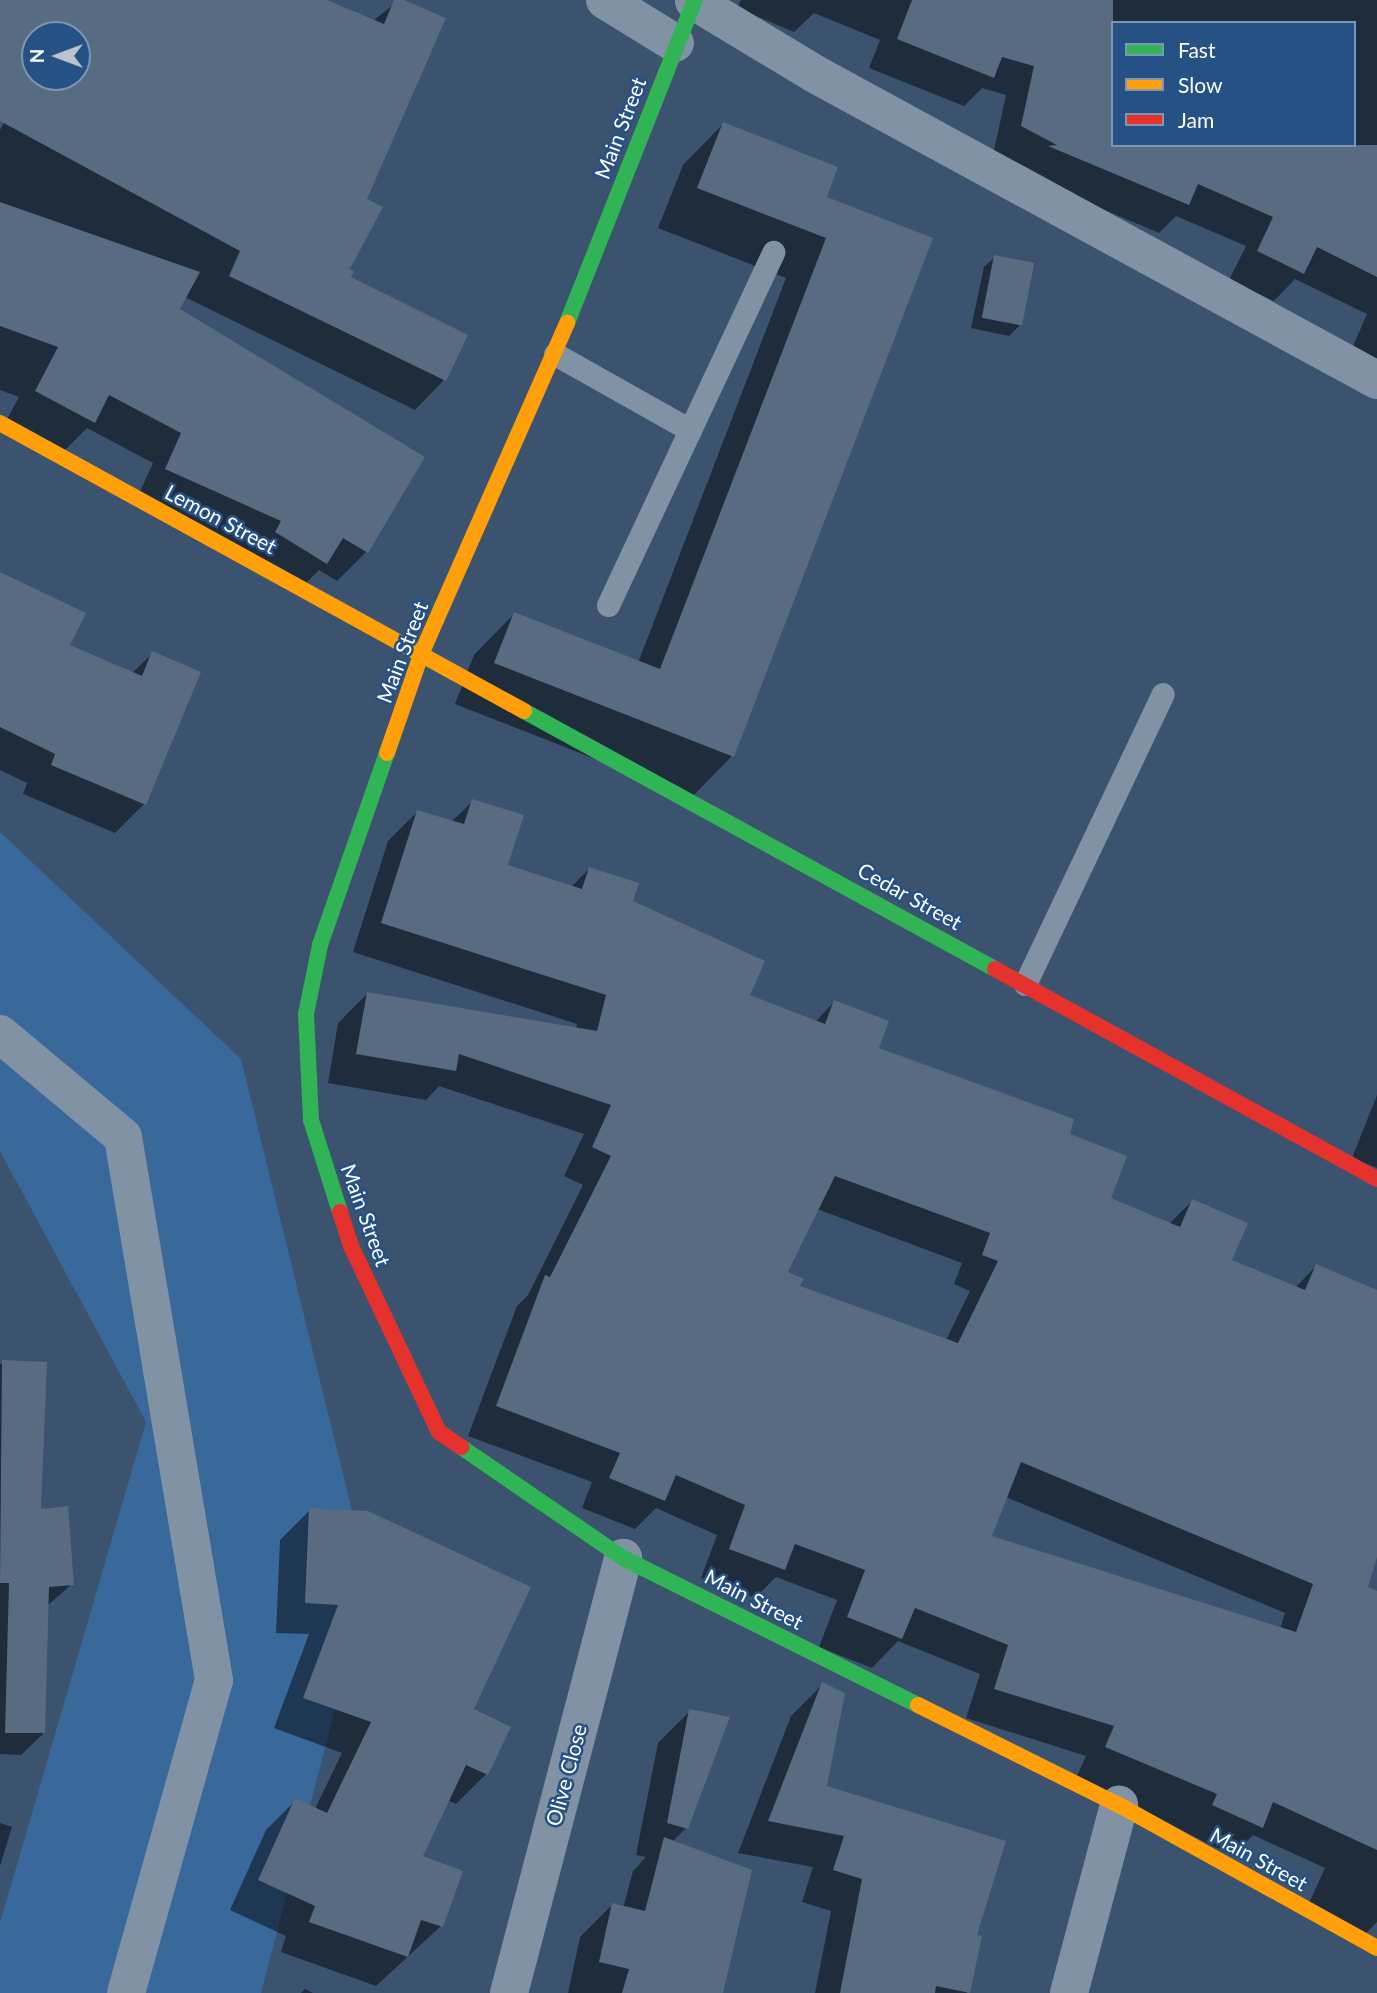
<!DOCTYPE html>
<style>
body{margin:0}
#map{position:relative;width:1377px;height:1993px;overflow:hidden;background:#3b536f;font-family:Lato,sans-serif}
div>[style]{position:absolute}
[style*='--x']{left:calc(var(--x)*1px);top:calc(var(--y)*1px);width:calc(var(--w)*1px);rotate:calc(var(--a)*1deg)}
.green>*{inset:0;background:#39689a}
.shadow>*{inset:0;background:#0007}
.building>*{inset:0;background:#586b81;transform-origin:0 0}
.lane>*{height:23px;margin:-11.5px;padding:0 11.5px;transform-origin:11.5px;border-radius:11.5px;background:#8192a5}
.street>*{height:38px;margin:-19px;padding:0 19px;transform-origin:19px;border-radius:19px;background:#8192a5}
.fast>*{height:16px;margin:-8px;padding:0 8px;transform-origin:8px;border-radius:8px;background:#30b455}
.slow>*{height:16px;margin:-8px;padding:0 8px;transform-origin:8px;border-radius:8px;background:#ff9f0a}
.jam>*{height:16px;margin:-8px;padding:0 8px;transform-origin:8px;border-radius:8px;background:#e5322d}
span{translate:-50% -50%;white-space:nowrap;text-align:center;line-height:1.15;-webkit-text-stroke:5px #255185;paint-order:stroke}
.street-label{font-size:21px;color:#fff}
.legend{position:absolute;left:1111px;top:21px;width:245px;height:126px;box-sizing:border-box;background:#255185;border:2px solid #7c97b6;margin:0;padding:9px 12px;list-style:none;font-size:21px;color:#fff}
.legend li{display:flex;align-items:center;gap:14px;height:35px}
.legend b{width:35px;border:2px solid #7c97b6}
.north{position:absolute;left:21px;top:21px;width:70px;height:70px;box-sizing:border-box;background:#255185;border:2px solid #7c97b6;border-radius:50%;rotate:270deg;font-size:19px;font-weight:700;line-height:28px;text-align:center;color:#fff}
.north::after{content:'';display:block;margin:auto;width:24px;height:32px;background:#bac3cd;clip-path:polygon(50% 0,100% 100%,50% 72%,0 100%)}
</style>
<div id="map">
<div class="green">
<i style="clip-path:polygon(0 832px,241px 1059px,369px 1580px,261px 1993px,0 1993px,0 1923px,146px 1422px,0 1151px)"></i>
</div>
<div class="shadow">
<i style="clip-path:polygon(evenodd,0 0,323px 0,373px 21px,399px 0,349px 278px,466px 336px,444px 380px,415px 410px,185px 297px,178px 310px,423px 457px,366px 552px,337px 581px,319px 570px,297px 592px,137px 498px,153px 463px,87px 428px,64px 451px,6px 421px,19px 397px,0 390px,0 130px,18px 97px,0 82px,0 0,35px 35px,77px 35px,77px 77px,35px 77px,35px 35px)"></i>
<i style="clip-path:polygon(evenodd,741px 0,1377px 0,1377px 366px,1349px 355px,1367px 314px,1295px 279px,1274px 301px,1229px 280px,1246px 246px,1176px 216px,1159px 233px,1050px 187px,993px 155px,1006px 95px,982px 88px,964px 106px,869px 68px,880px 40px,814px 13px,794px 32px,737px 8px,741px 0,1113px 23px,1354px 23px,1354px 145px,1113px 145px,1113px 23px)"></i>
<i style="clip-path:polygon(723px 124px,824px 198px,930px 239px,732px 756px,692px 797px,455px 704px,474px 655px,514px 614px,638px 663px,786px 278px,658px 228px,683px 165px)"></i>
<i style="clip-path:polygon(995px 257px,1020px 325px,1009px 336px,971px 328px,984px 267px)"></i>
<i style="clip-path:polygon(0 574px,68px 646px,132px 673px,153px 653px,144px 804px,115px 833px,23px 794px,27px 783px,0 770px)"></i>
<i style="clip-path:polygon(evenodd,473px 801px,506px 867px,571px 887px,589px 869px,747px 996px,815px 1022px,834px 1002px,877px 1049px,1068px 1135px,1108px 1199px,1169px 1224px,1192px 1201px,1230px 1260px,1295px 1288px,1316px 1266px,1377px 1338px,1377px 1551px,1366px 1588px,1377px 1592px,1377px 1922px,1364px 1935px,1306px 1910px,1325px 1868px,1253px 1835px,1232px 1856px,1077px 1776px,1086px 1756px,966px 1718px,980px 1674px,898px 1641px,872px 1668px,819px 1647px,837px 1600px,776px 1577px,755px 1598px,701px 1578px,717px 1535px,656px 1508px,635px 1529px,582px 1508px,592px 1482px,468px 1436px,517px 1306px,528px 1295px,583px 1185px,564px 1176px,584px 1134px,439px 1086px,426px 1100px,328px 1083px,338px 1023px,367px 994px,576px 1030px,577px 1024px,353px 952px,388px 841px,417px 812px,451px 822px,473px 801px,817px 1209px,962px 1263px,954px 1284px,970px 1291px,946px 1340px,798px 1287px,786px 1273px,817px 1209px,473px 801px,1006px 1497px,1285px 1613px,1280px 1629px,990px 1537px,1006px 1497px)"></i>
<i style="clip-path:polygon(1377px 1095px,1377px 1168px,1352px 1158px)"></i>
<i style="clip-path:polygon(45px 1363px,39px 1511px,72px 1584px,47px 1606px,44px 1733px,21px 1755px,0 1754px,0 1364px)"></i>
<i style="clip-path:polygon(310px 1510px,472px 1710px,486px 1774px,456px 1804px,448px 1800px,421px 1857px,441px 1926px,376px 1986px,281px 1952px,286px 1936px,230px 1910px,266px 1830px,296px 1800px,315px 1809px,342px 1753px,274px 1728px,309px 1634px,276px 1633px,280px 1540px)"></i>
<i style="clip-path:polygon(823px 1684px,825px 1787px,975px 1937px,967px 1993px,815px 1993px,831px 1911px,802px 1902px,813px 1867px,738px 1853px,791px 1716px)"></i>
<i style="clip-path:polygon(690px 1711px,686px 1828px,672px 1842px,719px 1993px,568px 1993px,580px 1937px,612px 1905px,623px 1908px,633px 1871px,646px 1857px,636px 1855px,658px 1743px)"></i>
<i style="clip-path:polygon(0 1823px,12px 1827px,0 1866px)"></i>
<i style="clip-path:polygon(305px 1989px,313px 1993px,301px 1993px)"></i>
</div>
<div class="building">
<i style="clip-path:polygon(evenodd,0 0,327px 0,384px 24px,394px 0,404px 0,446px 18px,367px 199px,383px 207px,350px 269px,354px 271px,351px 277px,468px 335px,446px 381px,229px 276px,240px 251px,0 121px,0 0,35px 35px,77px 35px,77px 77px,35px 77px,35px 35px)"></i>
<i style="clip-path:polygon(912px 0,1113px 0,1113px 145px,1377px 145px,1377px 277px,1317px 247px,1304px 274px,1257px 251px,1273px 217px,1198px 184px,1189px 205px,1048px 146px,1057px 145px,1021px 126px,1034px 66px,1002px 57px,994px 78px,897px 39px)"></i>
<i style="clip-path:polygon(723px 122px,838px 167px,827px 197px,933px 238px,734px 757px,494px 663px,514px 612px,660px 669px,826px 238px,697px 188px)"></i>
<i style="clip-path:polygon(0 202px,200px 272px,180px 309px,425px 457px,368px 553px,343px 538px,327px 564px,275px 532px,281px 521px,165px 469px,181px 433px,109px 395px,95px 423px,35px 391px,58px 347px,0 326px)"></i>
<i style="left:994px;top:255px;width:41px;height:64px;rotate:11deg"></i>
<i style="clip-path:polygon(0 572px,86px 613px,70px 645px,142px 676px,152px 651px,201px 672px,146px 805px,51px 765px,55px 754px,0 727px)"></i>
<i style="clip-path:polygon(evenodd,472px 799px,524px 815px,508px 865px,582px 889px,589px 867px,639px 883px,633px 901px,765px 961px,750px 995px,825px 1024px,834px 1000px,889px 1021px,879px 1048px,1074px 1119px,1070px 1134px,1127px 1156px,1111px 1198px,1180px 1227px,1192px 1199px,1248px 1223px,1232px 1260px,1305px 1290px,1316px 1264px,1377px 1290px,1377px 1557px,1368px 1587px,1377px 1591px,1377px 1850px,1273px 1802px,1263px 1828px,1212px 1805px,1217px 1794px,1105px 1747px,1114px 1726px,994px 1689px,1008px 1645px,915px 1608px,902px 1639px,847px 1617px,865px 1570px,795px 1544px,785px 1570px,729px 1549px,745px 1505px,676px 1475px,665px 1501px,609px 1478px,620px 1453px,496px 1406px,545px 1275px,550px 1277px,611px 1156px,592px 1147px,611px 1105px,459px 1054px,456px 1071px,356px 1054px,367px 992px,597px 1031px,606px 995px,381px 923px,417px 810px,464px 824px,472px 799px,835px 1176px,990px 1233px,982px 1255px,998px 1261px,958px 1343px,800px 1286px,804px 1279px,788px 1272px,835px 1176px,472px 799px,1021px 1462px,1313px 1584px,1296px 1632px,992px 1536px,1021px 1462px)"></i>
<i style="clip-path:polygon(2px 1360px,47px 1362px,41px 1509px,68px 1506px,74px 1585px,49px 1587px,45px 1733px,5px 1733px,9px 1583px,0 1583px)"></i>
<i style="clip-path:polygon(309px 1508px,368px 1511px,531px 1587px,474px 1709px,511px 1727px,488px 1775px,466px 1765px,423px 1856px,463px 1871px,443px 1927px,421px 1920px,408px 1957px,309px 1922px,315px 1906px,258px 1880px,295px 1798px,327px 1813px,371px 1722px,303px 1698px,338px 1605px,305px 1603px)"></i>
<i style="clip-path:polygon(822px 1682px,845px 1693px,827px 1786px,1006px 1841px,977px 1935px,982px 1936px,970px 1993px,936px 1986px,935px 1993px,840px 1993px,862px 1879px,833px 1870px,844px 1836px,768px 1821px)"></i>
<i style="clip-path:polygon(689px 1709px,730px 1717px,688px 1829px,667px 1823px)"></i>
<i style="clip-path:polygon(664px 1837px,752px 1870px,723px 1993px,622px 1993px,629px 1969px,599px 1962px,612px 1903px,645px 1911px)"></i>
</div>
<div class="lane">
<i style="--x:555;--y:354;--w:155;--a:29.4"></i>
<i style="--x:608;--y:605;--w:390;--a:-64.9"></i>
<i style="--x:1025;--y:984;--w:321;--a:-64.6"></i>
</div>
<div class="street">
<i style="--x:605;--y:0;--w:82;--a:31.6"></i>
<i style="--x:694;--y:1;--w:141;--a:31.1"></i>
<i style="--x:815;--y:74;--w:640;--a:28.57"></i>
<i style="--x:0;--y:1034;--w:160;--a:39.9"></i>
<i style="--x:123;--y:1137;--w:551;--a:80.49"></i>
<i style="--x:214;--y:1680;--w:325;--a:105.7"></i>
<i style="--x:509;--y:1993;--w:450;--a:-75.3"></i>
<i style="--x:1069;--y:1993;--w:195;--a:-75.1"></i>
</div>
<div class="fast">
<i style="--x:567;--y:323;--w:347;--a:-68.4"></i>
<i style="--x:524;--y:711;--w:537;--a:28.71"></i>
<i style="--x:340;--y:1212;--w:96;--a:-107.5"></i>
<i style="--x:311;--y:1120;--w:106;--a:-92.7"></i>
<i style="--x:306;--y:1014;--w:70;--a:-78.5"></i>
<i style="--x:320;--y:945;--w:203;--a:-70.8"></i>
<i style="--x:461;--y:1447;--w:196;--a:34.4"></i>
<i style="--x:623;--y:1558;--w:330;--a:26.5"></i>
</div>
<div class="slow">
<i style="--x:0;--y:423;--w:598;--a:28.79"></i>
<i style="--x:387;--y:753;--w:107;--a:-70.9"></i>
<i style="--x:422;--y:652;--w:360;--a:-66.2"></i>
<i style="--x:918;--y:1705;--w:225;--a:26.5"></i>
<i style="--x:1119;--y:1805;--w:295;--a:29"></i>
</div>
<div class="jam">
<i style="--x:995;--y:969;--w:436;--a:28.8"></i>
<i style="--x:340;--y:1212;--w:36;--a:72"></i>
<i style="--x:351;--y:1246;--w:206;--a:64.7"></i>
<i style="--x:439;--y:1432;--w:27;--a:34"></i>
</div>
<div class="street-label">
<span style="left:620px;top:128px;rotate:-69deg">Main Street</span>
<span style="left:221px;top:519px;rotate:28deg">Lemon Street</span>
<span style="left:402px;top:652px;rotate:-69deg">Main Street</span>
<span style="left:910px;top:896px;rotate:29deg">Cedar Street</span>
<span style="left:366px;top:1215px;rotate:70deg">Main Street</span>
<span style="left:754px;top:1599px;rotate:27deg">Main Street</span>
<span style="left:566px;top:1775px;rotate:-75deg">Olive Close</span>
<span style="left:1259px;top:1859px;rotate:29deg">Main Street</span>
</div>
<ul class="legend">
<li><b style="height:9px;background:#30b455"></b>Fast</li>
<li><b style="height:9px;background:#ff9f0a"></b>Slow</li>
<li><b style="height:9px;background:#e5322d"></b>Jam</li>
</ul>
<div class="north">N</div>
</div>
